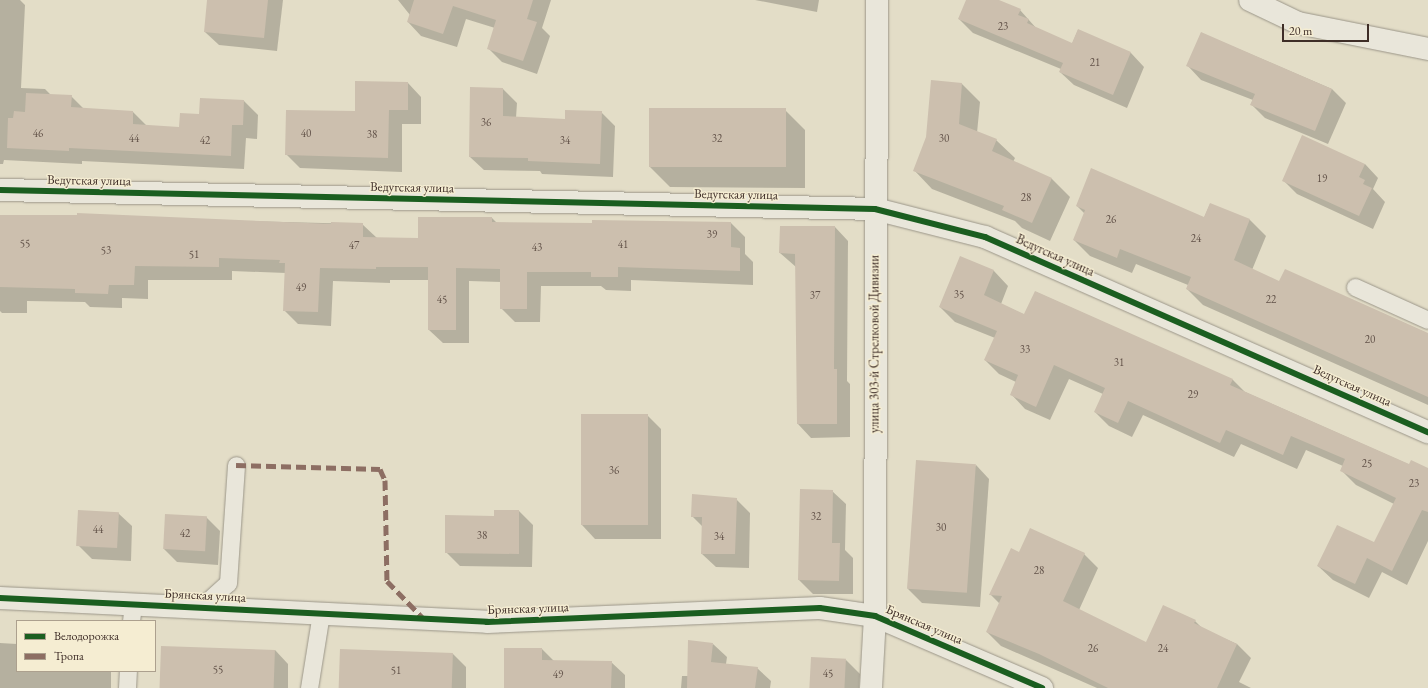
<!DOCTYPE html>
<meta charset="utf-8">
<style>
body{margin:0}
#map{position:relative;width:1428px;height:688px;overflow:hidden;background:#e3ddc7;font-family:"EB Garamond",serif}
div>[style]{position:absolute}
[style*='--x']{left:calc(var(--x)*1px);top:calc(var(--y)*1px);width:calc(var(--w)*1px);rotate:calc(var(--a)*1deg)}
.shadow>*{inset:0;background:#0003}
.building>*{inset:0;background:#ccbfae;transform-origin:0 0}
.roads{filter:drop-shadow(0 0 1px #9b9689) drop-shadow(0 0 1px #9b9689)}
.service>*{height:17px;margin:-8.5px;padding:0 8.5px;transform-origin:8.5px;border-radius:8.5px;background:#e9e6da}
.minor>*{height:22px;margin:-11px;padding:0 11px;transform-origin:11px;border-radius:11px;background:#e9e6da}
.quiet>*{height:5px;margin-top:-2.5px;transform-origin:0;background:repeating-linear-gradient(90deg,#8d6e63 0 10px,transparent 0 15px)}
.cycleway>*{height:6px;margin:-3px;padding:0 3px;transform-origin:3px;border-radius:3px;background:#1b5e20}
span{translate:-50% -50%;white-space:nowrap;text-align:center;line-height:1.15;-webkit-text-stroke:3px #f5edd2;paint-order:stroke}
.number-label{font-size:11px;color:#625249}
.number-label span{-webkit-text-stroke-width:0}
.street-label{font-size:13px;color:#3e2d27}
.legend{position:absolute;left:16px;top:620px;width:140px;height:52px;box-sizing:border-box;background:#f5edd2;border:1px solid #aca08e;margin:0;padding:5px 7px;list-style:none;font-size:12px;color:#3e2d27}
.legend li{display:flex;align-items:center;gap:8px;height:20px}
.legend b{width:20px;border:1px solid #aca08e}
.scale{position:absolute;left:1282px;top:24px;width:87px;height:18px;box-sizing:border-box;border:2px solid #3e2d27;border-top:0;padding-left:5px;font-size:12px;line-height:14px;white-space:nowrap;color:#3e2d27;-webkit-text-stroke:3px #f5edd2;paint-order:stroke}
</style>
<div id="map">
<div class="shadow">
<i style="clip-path:polygon(0 0,20px 0,25px 5px,21px 88px,45px 89px,51px 95px,71px 96px,84px 109px,133px 112px,147px 126px,180px 128px,200px 115px,201px 99px,244px 101px,258px 115px,257px 139px,246px 138px,244px 169px,82px 161px,82px 164px,4px 160px,3px 164px,0 164px)"></i>
<i style="clip-path:polygon(208px 0,283px 0,277px 51px,219px 45px,205px 32px)"></i>
<i style="clip-path:polygon(398px 0,551px 0,542px 28px,550px 36px,537px 74px,502px 62px,488px 48px,495px 28px,466px 19px,457px 47px,421px 36px,408px 22px,410px 15px)"></i>
<i style="clip-path:polygon(755px 0,819px 0,817px 12px)"></i>
<i style="clip-path:polygon(967px 0,996px 0,1020px 10px,1037px 29px,1072px 44px,1078px 30px,1131px 53px,1144px 67px,1127px 108px,1074px 85px,1060px 72px,1061px 69px,973px 33px,959px 19px)"></i>
<i style="clip-path:polygon(1201px 33px,1332px 89px,1346px 103px,1328px 144px,1265px 118px,1251px 104px,1253px 100px,1201px 80px,1188px 66px)"></i>
<i style="clip-path:polygon(932px 81px,962px 84px,980px 102px,977px 133px,996px 140px,1015px 158px,1013px 162px,1052px 179px,1070px 197px,1050px 241px,1022px 228px,1015px 221px,932px 189px,914px 170px,927px 138px)"></i>
<i style="clip-path:polygon(408px 83px,421px 97px,421px 124px,402px 124px,402px 172px,300px 168px,286px 154px)"></i>
<i style="clip-path:polygon(503px 89px,517px 103px,516px 118px,566px 120px,601px 112px,615px 126px,613px 177px,542px 174px,540px 171px,484px 170px,470px 157px)"></i>
<i style="clip-path:polygon(650px 109px,785px 110px,805px 130px,805px 188px,670px 187px,650px 167px)"></i>
<i style="clip-path:polygon(1365px 164px,1378px 178px,1373px 189px,1385px 202px,1373px 229px,1297px 194px,1283px 180px)"></i>
<i style="clip-path:polygon(1210px 204px,1250px 220px,1266px 236px,1252px 270px,1279px 283px,1428px 334px,1428px 405px,1203px 305px,1187px 289px,1188px 285px,1136px 264px,1132px 273px,1090px 256px,1074px 240px,1085px 214px,1077px 206px,1204px 218px)"></i>
<i style="clip-path:polygon(0 215px,362px 224px,377px 238px,419px 239px,492px 218px,497px 223px,731px 223px,745px 237px,745px 254px,753px 262px,753px 285px,631px 280px,631px 291px,606px 290px,601px 286px,541px 286px,540px 322px,515px 322px,501px 308px,501px 282px,469px 281px,469px 343px,443px 343px,429px 330px,429px 280px,390px 280px,390px 283px,333px 281px,331px 326px,298px 324px,284px 310px,286px 273px,232px 271px,232px 280px,148px 280px,148px 299px,122px 298px,122px 308px,90px 307px,85px 302px,27px 301px,27px 313px,2px 313px,0 311px)"></i>
<i style="clip-path:polygon(835px 227px,848px 241px,847px 381px,850px 384px,850px 437px,811px 438px,798px 424px,796px 267px,780px 253px)"></i>
<i style="clip-path:polygon(960px 258px,994px 271px,1008px 286px,1001px 304px,1025px 315px,1036px 292px,1233px 380px,1245px 392px,1410px 465px,1428px 469px,1428px 541px,1407px 585px,1382px 572px,1369px 598px,1333px 580px,1318px 566px,1375px 544px,1394px 504px,1356px 485px,1341px 470px,1343px 466px,1306px 450px,1297px 469px,1241px 444px,1234px 457px,1143px 415px,1132px 437px,1109px 426px,1095px 412px,1103px 394px,1069px 379px,1050px 420px,1025px 409px,1011px 394px,1016px 382px,999px 374px,985px 360px,995px 338px,955px 322px,940px 307px)"></i>
<i style="clip-path:polygon(647px 415px,661px 429px,661px 539px,595px 539px,582px 525px)"></i>
<i style="clip-path:polygon(976px 465px,989px 479px,980px 607px,922px 603px,908px 589px)"></i>
<i style="clip-path:polygon(832px 491px,846px 504px,845px 550px,853px 558px,853px 594px,813px 594px,799px 580px)"></i>
<i style="clip-path:polygon(693px 495px,736px 499px,750px 513px,749px 568px,716px 567px,702px 554px,703px 527px,692px 516px)"></i>
<i style="clip-path:polygon(495px 511px,519px 511px,533px 525px,532px 567px,460px 566px,446px 552px,495px 517px)"></i>
<i style="clip-path:polygon(118px 513px,132px 526px,131px 561px,92px 559px,78px 545px)"></i>
<i style="clip-path:polygon(206px 517px,220px 531px,218px 565px,177px 562px,164px 549px)"></i>
<i style="clip-path:polygon(1019px 553px,1084px 554px,1098px 568px,1079px 610px,1146px 643px,1195px 621px,1203px 629px,1237px 644px,1251px 658px,1239px 682px,1251px 688px,1097px 688px,1001px 646px,987px 632px,1000px 604px,991px 595px)"></i>
<i style="clip-path:polygon(0 643px,17px 644px,17px 671px,111px 671px,111px 688px,0 688px)"></i>
<i style="clip-path:polygon(713px 644px,727px 657px,726px 664px,757px 668px,771px 681px,770px 688px,681px 688px,682px 676px,689px 676px)"></i>
<i style="clip-path:polygon(542px 649px,554px 661px,611px 662px,625px 675px,625px 688px,505px 688px)"></i>
<i style="clip-path:polygon(275px 650px,288px 664px,288px 688px,161px 688px)"></i>
<i style="clip-path:polygon(453px 654px,466px 667px,466px 688px,340px 688px)"></i>
<i style="clip-path:polygon(846px 660px,860px 674px,859px 688px,810px 688px)"></i>
</div>
<div class="building">
<i style="clip-path:polygon(207px 0,268px 0,264px 38px,204px 32px)"></i>
<i style="clip-path:polygon(414px 0,533px 0,527px 19px,537px 22px,523px 61px,487px 49px,496px 20px,453px 6px,443px 34px,407px 22px)"></i>
<i style="clip-path:polygon(966px 0,999px 0,1021px 9px,1018px 15px,1029px 19px,1027px 23px,1072px 43px,1078px 29px,1131px 52px,1113px 95px,1059px 72px,1063px 63px,958px 19px)"></i>
<i style="clip-path:polygon(1201px 32px,1332px 89px,1315px 131px,1250px 105px,1255px 94px,1186px 66px)"></i>
<i style="clip-path:polygon(931px 80px,962px 83px,959px 124px,997px 139px,992px 151px,1052px 178px,1032px 223px,1002px 210px,1004px 206px,913px 171px,926px 137px)"></i>
<i style="clip-path:polygon(355px 81px,408px 82px,408px 110px,389px 110px,388px 158px,285px 155px,286px 110px,355px 111px)"></i>
<i style="clip-path:polygon(470px 87px,503px 88px,503px 116px,565px 119px,565px 110px,602px 111px,600px 164px,528px 161px,528px 158px,469px 157px)"></i>
<i style="clip-path:polygon(26px 93px,72px 95px,71px 107px,133px 111px,133px 124px,179px 127px,180px 113px,199px 114px,200px 98px,244px 100px,243px 125px,232px 125px,231px 156px,69px 148px,69px 151px,7px 148px,8px 118px,13px 118px,14px 111px,25px 112px)"></i>
<i style="left:649px;top:108px;width:137px;height:59px"></i>
<i style="clip-path:polygon(1302px 135px,1365px 164px,1359px 177px,1365px 180px,1363px 184px,1372px 188px,1359px 216px,1282px 181px)"></i>
<i style="clip-path:polygon(1091px 168px,1204px 217px,1210px 203px,1250px 219px,1234px 260px,1279px 281px,1285px 269px,1428px 333px,1428px 397px,1186px 289px,1191px 277px,1120px 249px,1117px 258px,1073px 240px,1085px 210px,1076px 206px)"></i>
<i style="clip-path:polygon(77px 213px,331px 224px,331px 222px,363px 223px,363px 237px,418px 238px,418px 217px,492px 217px,492px 222px,592px 223px,592px 220px,731px 222px,731px 247px,740px 248px,740px 271px,618px 267px,618px 277px,591px 277px,591px 272px,527px 272px,527px 309px,500px 309px,500px 269px,456px 268px,456px 330px,428px 330px,428px 267px,376px 267px,376px 269px,320px 268px,318px 312px,283px 311px,285px 263px,279px 263px,280px 260px,219px 258px,219px 267px,135px 266px,134px 285px,109px 285px,108px 294px,75px 293px,75px 289px,0 287px,0 215px,77px 215px)"></i>
<i style="clip-path:polygon(780px 226px,835px 226px,834px 369px,837px 369px,837px 424px,797px 424px,795px 254px,779px 253px)"></i>
<i style="clip-path:polygon(960px 256px,994px 270px,984px 295px,1024px 314px,1035px 291px,1233px 379px,1230px 385px,1409px 464px,1411px 460px,1428px 468px,1428px 512px,1422px 510px,1392px 571px,1367px 558px,1355px 584px,1317px 566px,1337px 525px,1374px 542px,1396px 498px,1340px 471px,1345px 459px,1291px 436px,1283px 455px,1226px 430px,1220px 443px,1128px 401px,1118px 423px,1094px 412px,1105px 388px,1054px 365px,1036px 407px,1010px 395px,1018px 375px,984px 360px,997px 331px,939px 307px)"></i>
<i style="left:581px;top:414px;width:67px;height:111px"></i>
<i style="left:916px;top:460px;width:60px;height:129px;rotate:4deg"></i>
<i style="clip-path:polygon(800px 489px,833px 490px,832px 543px,840px 543px,839px 581px,798px 580px)"></i>
<i style="clip-path:polygon(692px 494px,737px 498px,735px 554px,701px 554px,702px 517px,691px 517px)"></i>
<i style="left:78px;top:510px;width:41px;height:36px;rotate:3deg"></i>
<i style="clip-path:polygon(494px 510px,519px 510px,519px 554px,445px 553px,445px 515px,494px 516px)"></i>
<i style="left:165px;top:514px;width:42px;height:35px;rotate:3deg"></i>
<i style="clip-path:polygon(1030px 528px,1085px 553px,1063px 601px,1146px 642px,1163px 605px,1196px 620px,1194px 623px,1237px 644px,1217px 688px,1108px 688px,1039px 654px,986px 632px,1002px 596px,989px 595px,1011px 548px,1019px 552px)"></i>
<i style="clip-path:polygon(688px 640px,713px 643px,711px 662px,758px 667px,755px 688px,687px 688px)"></i>
<i style="left:161px;top:646px;width:114px;height:42px;rotate:2deg"></i>
<i style="clip-path:polygon(504px 648px,542px 648px,542px 660px,612px 661px,611px 688px,504px 688px)"></i>
<i style="left:340px;top:649px;width:113px;height:39px;rotate:2deg"></i>
<i style="left:811px;top:657px;width:35px;height:31px;rotate:3deg"></i>
</div>
<div class="roads">
<div class="service">
<i style="--x:1355;--y:287;--w:80;--a:24.3"></i>
<i style="--x:201;--y:607;--w:36;--a:-42"></i>
<i style="--x:228;--y:583;--w:118;--a:-86.1"></i>
<i style="--x:131;--y:621;--w:17;--a:-83"></i>
<i style="--x:127;--y:688;--w:17;--a:-87"></i>
<i style="--x:309;--y:688;--w:76;--a:-80.9"></i>
</div>
<div class="minor">
<i style="--x:1250;--y:0;--w:53;--a:25.6"></i>
<i style="--x:1298;--y:23;--w:133;--a:11.3"></i>
<i style="--x:0;--y:190;--w:875;--a:1.24"></i>
<i style="--x:875;--y:209;--w:114;--a:14.3"></i>
<i style="--x:985;--y:237;--w:484;--a:23.8"></i>
<i style="--x:0;--y:598;--w:488;--a:2.8"></i>
<i style="--x:487;--y:622;--w:333;--a:-2.4"></i>
<i style="--x:820;--y:608;--w:56;--a:8.3"></i>
<i style="--x:875;--y:616;--w:182;--a:23.3"></i>
<i style="--x:871;--y:688;--w:72;--a:-86.8"></i>
<i style="--x:875;--y:616;--w:616;--a:-89.81"></i>
</div>
</div>
<div class="quiet">
<i style="--x:236;--y:465;--w:144;--a:1.6"></i>
<i style="--x:380;--y:469;--w:12;--a:66"></i>
<i style="--x:385;--y:480;--w:101;--a:88.9"></i>
<i style="--x:387;--y:581;--w:52;--a:45.8"></i>
</div>
<div class="cycleway">
<i style="--x:0;--y:190;--w:875;--a:1.24"></i>
<i style="--x:875;--y:209;--w:114;--a:14.3"></i>
<i style="--x:985;--y:237;--w:484;--a:23.8"></i>
<i style="--x:0;--y:598;--w:488;--a:2.8"></i>
<i style="--x:487;--y:622;--w:333;--a:-2.4"></i>
<i style="--x:820;--y:608;--w:56;--a:8.3"></i>
<i style="--x:875;--y:616;--w:182;--a:23.3"></i>
</div>
<div class="number-label">
<span style="left:1003px;top:26px">23</span>
<span style="left:1095px;top:62px">21</span>
<span style="left:486px;top:122px">36</span>
<span style="left:38px;top:133px">46</span>
<span style="left:306px;top:133px">40</span>
<span style="left:372px;top:134px">38</span>
<span style="left:134px;top:138px">44</span>
<span style="left:717px;top:138px">32</span>
<span style="left:944px;top:138px">30</span>
<span style="left:205px;top:140px">42</span>
<span style="left:565px;top:140px">34</span>
<span style="left:1322px;top:178px">19</span>
<span style="left:1026px;top:197px">28</span>
<span style="left:1111px;top:219px">26</span>
<span style="left:712px;top:234px">39</span>
<span style="left:1196px;top:238px">24</span>
<span style="left:25px;top:243px">55</span>
<span style="left:623px;top:244px">41</span>
<span style="left:354px;top:245px">47</span>
<span style="left:537px;top:247px">43</span>
<span style="left:106px;top:250px">53</span>
<span style="left:194px;top:254px">51</span>
<span style="left:301px;top:287px">49</span>
<span style="left:959px;top:294px">35</span>
<span style="left:815px;top:295px">37</span>
<span style="left:442px;top:299px">45</span>
<span style="left:1271px;top:299px">22</span>
<span style="left:1370px;top:339px">20</span>
<span style="left:1025px;top:349px">33</span>
<span style="left:1119px;top:362px">31</span>
<span style="left:1193px;top:394px">29</span>
<span style="left:1367px;top:463px">25</span>
<span style="left:614px;top:470px">36</span>
<span style="left:1414px;top:483px">23</span>
<span style="left:816px;top:516px">32</span>
<span style="left:941px;top:527px">30</span>
<span style="left:98px;top:529px">44</span>
<span style="left:185px;top:533px">42</span>
<span style="left:482px;top:535px">38</span>
<span style="left:719px;top:536px">34</span>
<span style="left:1039px;top:570px">28</span>
<span style="left:1093px;top:648px">26</span>
<span style="left:1163px;top:648px">24</span>
<span style="left:218px;top:669px">55</span>
<span style="left:396px;top:670px">51</span>
<span style="left:828px;top:673px">45</span>
<span style="left:558px;top:674px">49</span>
</div>
<div class="street-label">
<span style="left:89px;top:181px;rotate:1deg">Ведугская улица</span>
<span style="left:412px;top:188px;rotate:1deg">Ведугская улица</span>
<span style="left:736px;top:195px;rotate:1deg">Ведугская улица</span>
<span style="left:1055px;top:256px;rotate:24deg">Ведугская улица</span>
<span style="left:875px;top:344px;rotate:-90deg">улица 303-й Стрелковой Дивизии</span>
<span style="left:1352px;top:386px;rotate:24deg">Ведугская улица</span>
<span style="left:205px;top:596px;rotate:3deg">Брянская улица</span>
<span style="left:528px;top:609px;rotate:-2deg">Брянская улица</span>
<span style="left:924px;top:625px;rotate:23deg">Брянская улица</span>
</div>
<ul class="legend">
<li><b style="height:5px;background:#1b5e20"></b>Велодорожка</li>
<li><b style="height:5px;background:#8d6e63"></b>Тропа</li>
</ul>
<div class="scale">20 m</div>
</div>
